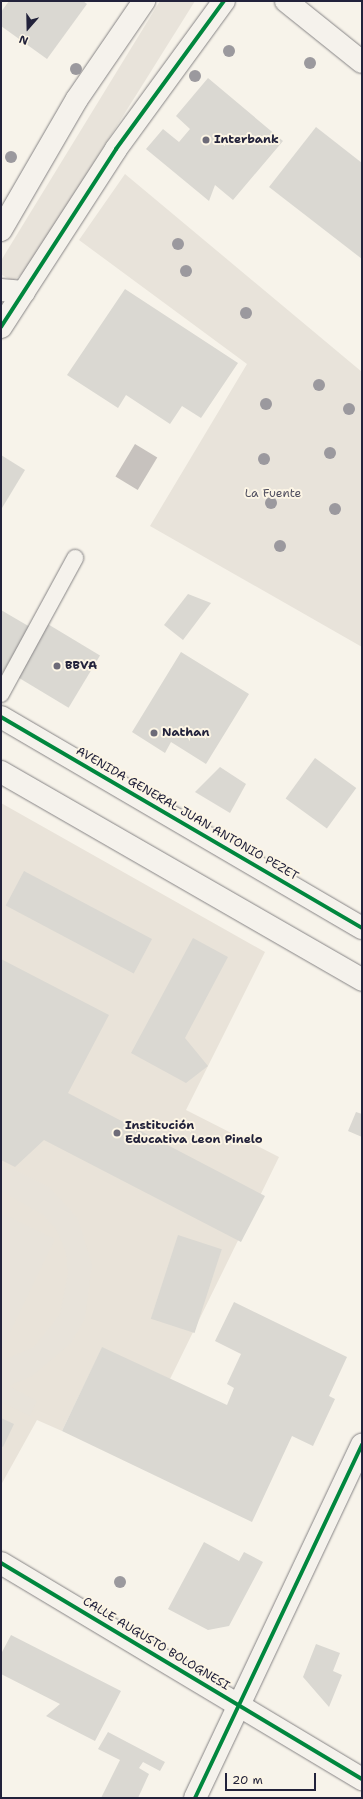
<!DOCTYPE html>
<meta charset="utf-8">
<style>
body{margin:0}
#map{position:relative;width:363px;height:1799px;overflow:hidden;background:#f7f3ea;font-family:"Shantell Sans",sans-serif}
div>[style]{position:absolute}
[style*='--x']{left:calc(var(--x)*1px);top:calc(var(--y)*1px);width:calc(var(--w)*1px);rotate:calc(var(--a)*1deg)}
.built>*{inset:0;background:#e9e3d9}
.green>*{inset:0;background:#e8e3da}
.water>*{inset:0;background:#c7c2be;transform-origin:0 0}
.building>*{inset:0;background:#dad8d2;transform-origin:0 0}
.roads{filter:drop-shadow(0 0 1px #868485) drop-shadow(0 0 1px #868485)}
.lane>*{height:16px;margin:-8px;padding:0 8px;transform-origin:8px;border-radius:8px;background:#f5f2ec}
.street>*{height:22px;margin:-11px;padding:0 11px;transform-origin:11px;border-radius:11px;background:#f5f2ec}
.secondary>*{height:22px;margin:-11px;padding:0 11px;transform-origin:11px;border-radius:11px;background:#f5f2ec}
.cycleway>*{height:4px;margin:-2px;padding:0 2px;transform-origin:2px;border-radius:2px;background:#00873e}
.trees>*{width:12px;height:12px;margin:-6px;border-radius:50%;background:#9b999e}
.dots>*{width:11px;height:11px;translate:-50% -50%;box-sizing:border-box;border:2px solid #fcf5e5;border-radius:50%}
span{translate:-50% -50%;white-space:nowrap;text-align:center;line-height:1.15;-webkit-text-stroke:4px #fcf5e5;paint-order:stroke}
.poi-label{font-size:12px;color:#22223b;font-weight:700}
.left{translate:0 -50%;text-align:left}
.park-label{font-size:12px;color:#504f5f}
.street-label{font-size:12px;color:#22223b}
.frame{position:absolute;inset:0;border:2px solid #22223b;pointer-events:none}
.north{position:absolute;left:8px;top:8px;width:40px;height:40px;-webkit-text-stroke:3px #fcf5e5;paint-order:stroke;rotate:200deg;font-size:11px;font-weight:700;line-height:16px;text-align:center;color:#22223b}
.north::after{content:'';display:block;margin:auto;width:14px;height:18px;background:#22223b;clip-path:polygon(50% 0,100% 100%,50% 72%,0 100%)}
.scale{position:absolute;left:225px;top:1773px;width:91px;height:18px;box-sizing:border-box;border:2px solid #22223b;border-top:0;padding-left:5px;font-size:12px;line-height:14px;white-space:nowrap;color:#22223b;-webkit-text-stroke:3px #fcf5e5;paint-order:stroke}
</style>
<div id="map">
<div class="built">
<i style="clip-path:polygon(1px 803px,265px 952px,186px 1110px,279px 1157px,170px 1379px,102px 1348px,62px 1431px,37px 1420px,1px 1485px)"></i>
</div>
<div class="green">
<i style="clip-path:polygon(160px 1px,195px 1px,26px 271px,13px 281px,2px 275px,2px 259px)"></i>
<i style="clip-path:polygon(125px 174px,362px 372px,362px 647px,150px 526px,247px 364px,79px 240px)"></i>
<i style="clip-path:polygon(1px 1163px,49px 1187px,66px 1205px,78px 1219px,92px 1264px,85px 1319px,71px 1343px,32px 1376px,9px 1386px,37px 1401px,30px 1416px,1px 1402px,1px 1361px,34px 1347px,60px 1314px,68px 1274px,66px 1252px,56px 1229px,43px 1215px,1px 1191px)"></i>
<i style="clip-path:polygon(1px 1213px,55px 1239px,1px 1351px)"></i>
</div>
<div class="water">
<i style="left:135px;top:444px;width:26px;height:38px;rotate:31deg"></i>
</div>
<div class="building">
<i style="clip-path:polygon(9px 1px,83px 1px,87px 4px,47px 59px,1px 26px,1px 12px)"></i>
<i style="clip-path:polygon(208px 78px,283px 141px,233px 200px,215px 185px,209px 201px,146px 149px,163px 129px,179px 142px,190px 129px,176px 116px)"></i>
<i style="clip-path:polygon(316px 127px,362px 163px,362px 259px,269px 187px)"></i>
<i style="clip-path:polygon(125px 289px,238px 363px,201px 418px,182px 406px,170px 424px,126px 395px,118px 408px,67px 375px)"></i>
<i style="clip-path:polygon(1px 455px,25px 470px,2px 508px,1px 507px)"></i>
<i style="clip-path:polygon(188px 594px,211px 603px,183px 640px,164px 625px)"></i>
<i style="clip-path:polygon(1px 610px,30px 627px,1px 675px)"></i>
<i style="left:46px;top:623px;width:63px;height:61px;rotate:31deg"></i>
<i style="clip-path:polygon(181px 652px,249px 694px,206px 764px,171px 742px,165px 753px,132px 732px)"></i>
<i style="left:315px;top:758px;width:51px;height:50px;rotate:36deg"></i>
<i style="clip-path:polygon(220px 767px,246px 784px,230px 813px,195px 792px)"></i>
<i style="left:24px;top:871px;width:145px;height:39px;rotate:28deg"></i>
<i style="clip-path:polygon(193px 938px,228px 957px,185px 1038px,208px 1066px,186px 1083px,131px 1053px)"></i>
<i style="clip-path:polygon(1px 959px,109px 1015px,68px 1093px,265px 1196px,241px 1242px,44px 1140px,15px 1167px,1px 1160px)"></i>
<i style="clip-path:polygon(356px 1112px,362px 1114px,362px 1137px,348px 1131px)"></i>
<i style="left:178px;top:1235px;width:46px;height:88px;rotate:18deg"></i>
<i style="clip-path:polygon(234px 1302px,347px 1357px,329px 1396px,335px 1399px,313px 1446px,292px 1436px,252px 1522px,62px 1431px,102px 1347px,227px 1405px,234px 1388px,227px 1384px,241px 1354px,215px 1341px)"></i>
<i style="clip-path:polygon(1px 1418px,14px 1424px,3px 1447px,1px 1446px)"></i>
<i style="clip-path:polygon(204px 1542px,239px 1561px,244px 1552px,263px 1562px,229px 1626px,208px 1630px,168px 1609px)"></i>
<i style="clip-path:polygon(11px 1635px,121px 1691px,95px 1741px,46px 1716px,60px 1704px,1px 1674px,1px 1654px)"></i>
<i style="clip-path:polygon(316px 1644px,340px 1653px,333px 1671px,342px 1675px,329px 1707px,303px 1677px)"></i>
<i style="clip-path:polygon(108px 1732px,165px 1762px,160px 1771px,143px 1762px,139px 1768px,149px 1774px,138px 1798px,101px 1798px,120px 1760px,98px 1749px)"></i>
</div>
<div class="roads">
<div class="lane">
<i style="--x:1;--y:694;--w:155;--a:-61.4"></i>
</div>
<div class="street">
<i style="--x:286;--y:1;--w:97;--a:38.8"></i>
<i style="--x:1;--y:230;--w:151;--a:-59.9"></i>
<i style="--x:77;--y:99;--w:119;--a:-55.6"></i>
<i style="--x:1;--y:290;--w:23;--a:5"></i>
<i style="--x:1;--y:327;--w:212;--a:-57.1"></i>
<i style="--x:116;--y:149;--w:183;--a:-53.9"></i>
<i style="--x:1;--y:1563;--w:421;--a:30.9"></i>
<i style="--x:195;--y:1798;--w:391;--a:-64.7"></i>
</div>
<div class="secondary">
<i style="--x:1;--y:717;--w:418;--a:30.3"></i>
<i style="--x:1;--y:772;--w:417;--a:29.9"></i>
</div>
</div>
<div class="cycleway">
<i style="--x:1;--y:327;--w:212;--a:-57.1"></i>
<i style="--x:116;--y:149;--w:183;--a:-53.9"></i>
<i style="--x:1;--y:717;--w:418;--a:30.3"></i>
<i style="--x:1;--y:1563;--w:421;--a:30.9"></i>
<i style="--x:195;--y:1798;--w:391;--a:-64.7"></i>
</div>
<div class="trees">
<i style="left:229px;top:51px"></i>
<i style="left:310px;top:63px"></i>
<i style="left:76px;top:69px"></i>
<i style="left:195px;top:76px"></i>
<i style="left:11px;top:157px"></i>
<i style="left:178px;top:244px"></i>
<i style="left:186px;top:271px"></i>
<i style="left:246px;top:313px"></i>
<i style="left:319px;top:385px"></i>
<i style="left:266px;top:404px"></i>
<i style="left:349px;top:409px"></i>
<i style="left:330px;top:453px"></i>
<i style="left:264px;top:459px"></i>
<i style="left:271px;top:503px"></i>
<i style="left:335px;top:509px"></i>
<i style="left:280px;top:546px"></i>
<i style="left:120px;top:1582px"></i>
</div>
<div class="dots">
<i style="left:206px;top:140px;background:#6d6b78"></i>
<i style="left:57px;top:666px;background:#6d6b78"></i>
<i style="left:154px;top:733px;background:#6d6b78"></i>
<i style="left:117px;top:1133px;background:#6d6b78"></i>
</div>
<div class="poi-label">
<span class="left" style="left:214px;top:140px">Interbank</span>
<span class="left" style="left:65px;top:666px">BBVA</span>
<span class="left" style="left:162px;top:733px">Nathan</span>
<span class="left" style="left:125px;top:1133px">Institución<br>Educativa Leon Pinelo</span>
</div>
<div class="park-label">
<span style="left:273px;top:494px">La Fuente</span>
</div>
<div class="street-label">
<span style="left:187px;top:814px;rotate:30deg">AVENIDA GENERAL JUAN ANTONIO PEZET</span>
<span style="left:156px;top:1644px;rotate:31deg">CALLE AUGUSTO BOLOGNESI</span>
</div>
<div class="frame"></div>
<div class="north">N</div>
<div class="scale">20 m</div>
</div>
